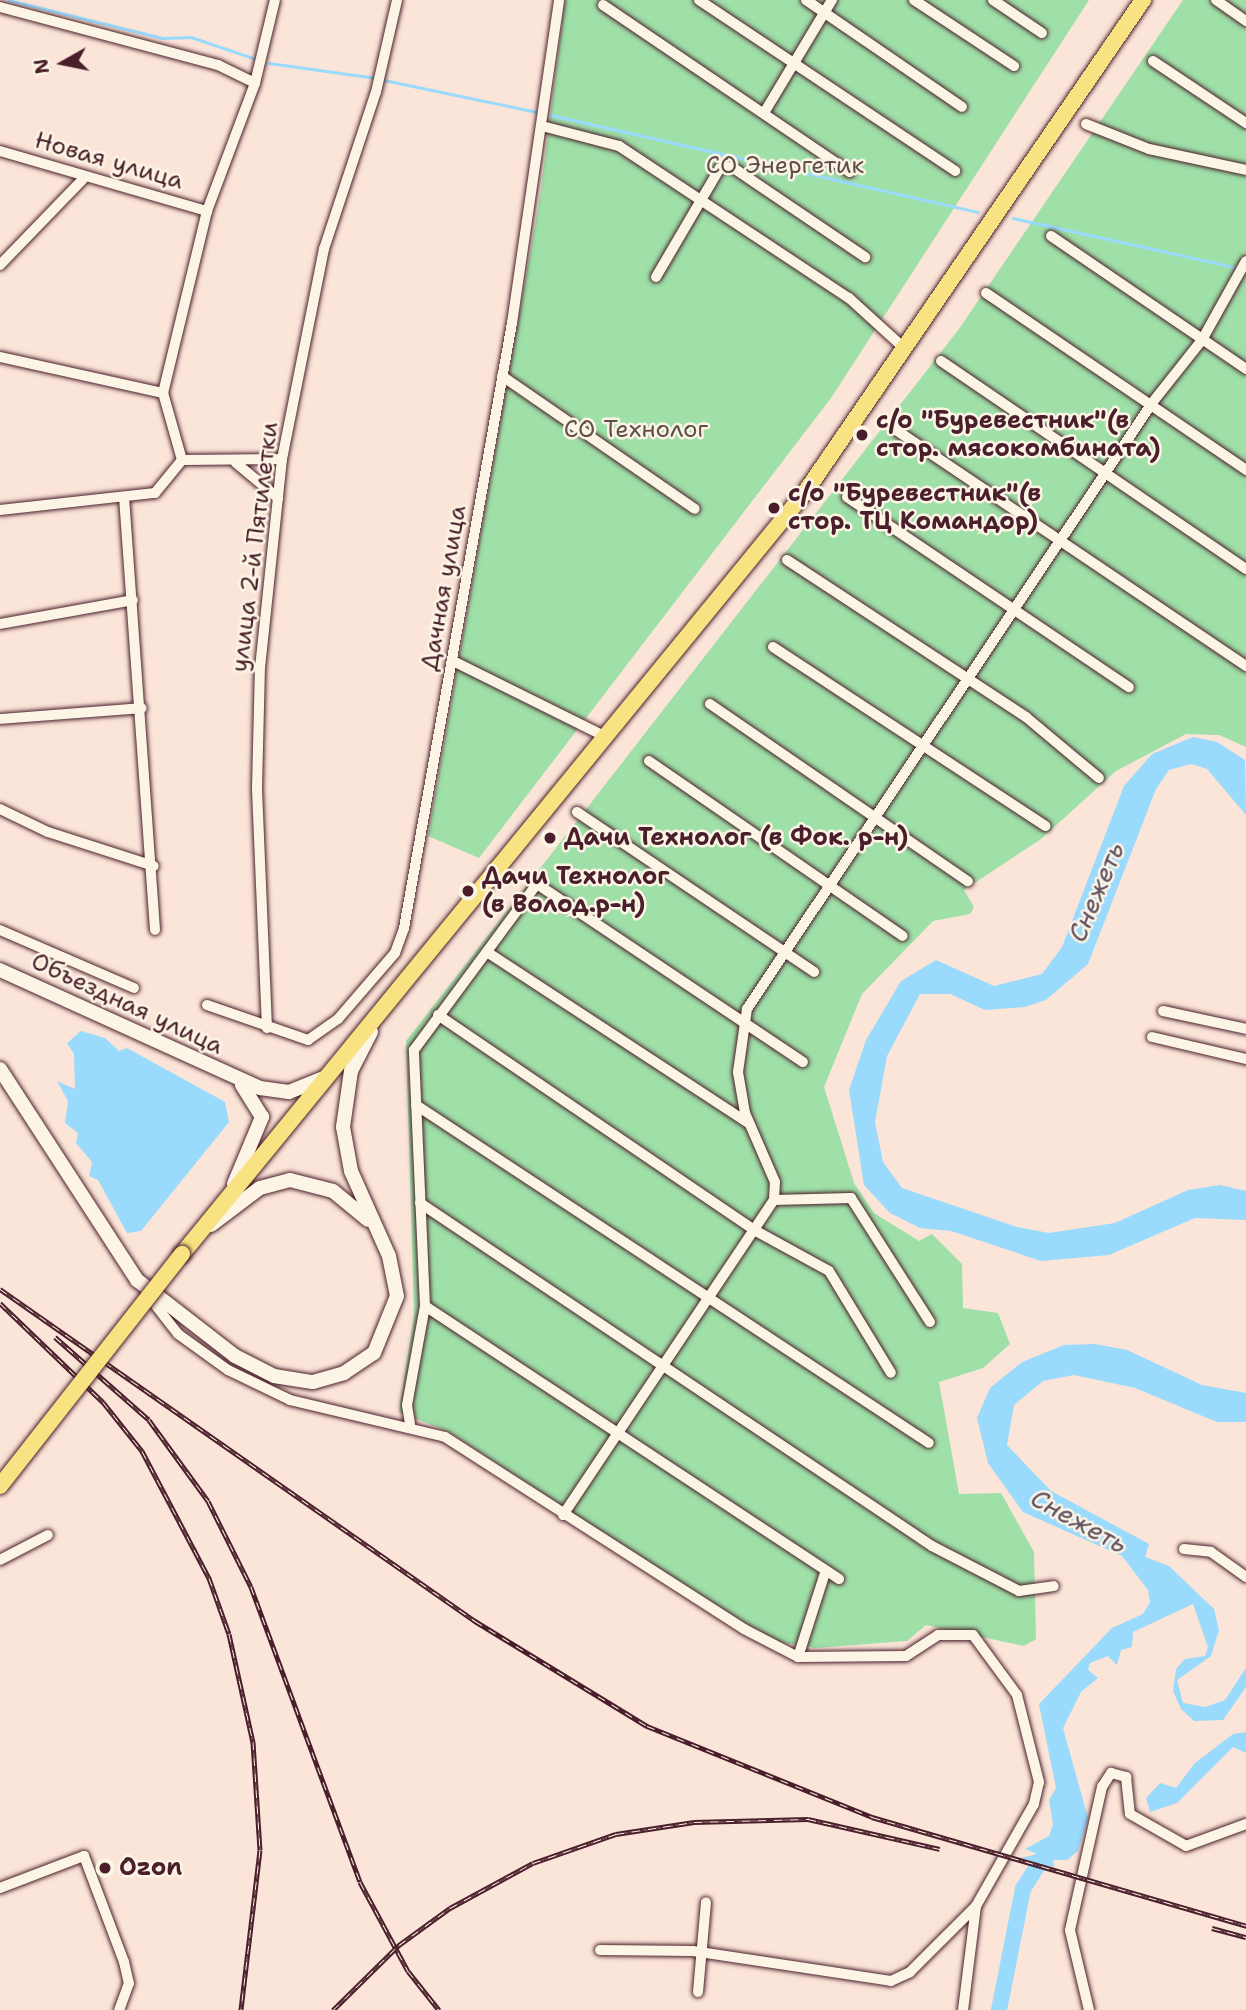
<!DOCTYPE html>
<meta charset="utf-8">
<style>
body{margin:0}
#map{position:relative;width:1246px;height:2010px;overflow:hidden;background:#fbe4d8;font-family:"Shantell Sans",sans-serif}
div>[style]{position:absolute}
[style*='--x']{left:calc(var(--x)*1px);top:calc(var(--y)*1px);width:calc(var(--w)*1px);rotate:calc(var(--a)*1deg)}
.green>*{inset:0;background:#9fdfa8}
.water>*{inset:0;background:#9adafc}
.stream>*{height:2.5px;margin:-1.25px;padding:0 1.25px;transform-origin:1.25px;border-radius:1.25px;background:#9adafc}
.river>*{height:16px;margin:-8px;padding:0 8px;transform-origin:8px;border-radius:8px;background:#9adafc}
.roads{filter:drop-shadow(0 0 2px #4a1f2b) drop-shadow(0 0 2px #4a1f2b)}
.street>*{height:10px;margin:-5px;padding:0 5px;transform-origin:5px;border-radius:5px;background:#fcf5e5}
.secondary>*{height:14px;margin:-7px;padding:0 7px;transform-origin:7px;border-radius:7px;background:#fcf5e5}
.primary>*{height:16px;margin:-8px;padding:0 8px;transform-origin:8px;border-radius:8px;background:#f8e281}
.rail>*{height:5px;margin-top:-2.5px;transform-origin:0;background:repeating-linear-gradient(90deg,#fcf5e5 0 8px,#4a1f2b 0 16px);box-sizing:border-box;border-block:2px solid #4a1f2b}
.bridges{filter:drop-shadow(0 0 2px #4a1f2b) drop-shadow(0 0 2px #4a1f2b)}
.primary-bridge>*{height:16px;margin:-8px;padding:0 8px;transform-origin:8px;border-radius:8px;background:#f8e281}
.dots>*{width:19px;height:19px;translate:-50% -50%;box-sizing:border-box;border:4px solid #fcf5e5;border-radius:50%}
span{translate:-50% -50%;white-space:nowrap;text-align:center;line-height:1.15;-webkit-text-stroke:5px #fcf5e5;paint-order:stroke}
.street-label{font-size:24px;color:#4a1f2b}
.park-label{font-size:24px;color:#5f4f4a}
.poi-label{font-size:24px;color:#4a1f2b;font-weight:700}
.left{translate:0 -50%;text-align:left}
.water-label{font-size:26px;color:#5e4e5f;font-style:italic}
.north{position:absolute;left:28px;top:28px;width:70px;height:70px;-webkit-text-stroke:5px #fcf5e5;paint-order:stroke;rotate:261deg;font-size:19px;font-weight:700;line-height:28px;text-align:center;color:#4a1f2b}
.north::after{content:'';display:block;margin:auto;width:24px;height:32px;background:#4a1f2b;clip-path:polygon(50% 0,100% 100%,50% 72%,0 100%)}
</style>
<div id="map">
<div class="green">
<i style="clip-path:polygon(565px 0,1089px 0,831px 398px,479px 858px,428px 836px,540px 196px)"></i>
<i style="clip-path:polygon(1183px 0,1246px 0,1246px 747px,1219px 735px,1186px 734px,1116px 771px,1041px 839px,964px 890px,974px 907px,970px 914px,933px 921px,862px 994px,824px 1087px,854px 1183px,874px 1213px,919px 1241px,932px 1234px,962px 1264px,963px 1308px,998px 1313px,1010px 1344px,983px 1368px,939px 1382px,959px 1494px,1001px 1493px,1034px 1552px,1036px 1639px,1024px 1646px,926px 1625px,907px 1641px,815px 1648px,765px 1640px,451px 1433px,399px 1412px,414px 1315px,406px 1041px,959px 329px)"></i>
</div>
<div class="water">
<i style="clip-path:polygon(1193px 737px,1217px 742px,1245px 760px,1246px 815px,1207px 769px,1191px 764px,1169px 770px,1156px 789px,1088px 964px,1046px 1000px,1025px 1007px,985px 1010px,950px 994px,920px 994px,887px 1056px,875px 1122px,883px 1162px,902px 1188px,1017px 1227px,1049px 1233px,1115px 1223px,1188px 1190px,1220px 1185px,1246px 1191px,1246px 1220px,1195px 1218px,1109px 1255px,1041px 1261px,951px 1231px,920px 1228px,890px 1213px,864px 1185px,849px 1090px,866px 1040px,901px 981px,936px 960px,994px 986px,1042px 974px,1062px 947px,1124px 786px,1152px 754px)"></i>
<i style="clip-path:polygon(81px 1031px,105px 1038px,119px 1051px,127px 1048px,225px 1102px,229px 1122px,141px 1231px,127px 1233px,98px 1180px,89px 1176px,92px 1162px,76px 1143px,78px 1133px,65px 1123px,68px 1101px,57px 1081px,75px 1089px,74px 1054px,67px 1043px)"></i>
<i style="clip-path:polygon(1095px 1344px,1127px 1350px,1202px 1385px,1246px 1393px,1246px 1422px,1217px 1422px,1135px 1388px,1074px 1375px,1043px 1381px,1014px 1405px,1007px 1445px,1051px 1491px,1149px 1544px,1145px 1557px,1169px 1566px,1214px 1609px,1219px 1630px,1211px 1656px,1177px 1680px,1183px 1703px,1205px 1707px,1225px 1700px,1246px 1668px,1246px 1687px,1223px 1720px,1194px 1721px,1181px 1709px,1173px 1691px,1176px 1669px,1185px 1659px,1205px 1656px,1208px 1647px,1193px 1604px,1133px 1632px,1132px 1647px,1121px 1650px,1117px 1665px,1108px 1656px,1090px 1663px,1088px 1670px,1098px 1678px,1081px 1692px,1063px 1728px,1088px 1818px,1078px 1851px,1067px 1860px,1053px 1860px,1054px 1867px,1021px 1858px,1038px 1854px,1025px 1849px,1049px 1836px,1053px 1824px,1049px 1800px,1056px 1788px,1039px 1704px,1112px 1628px,1143px 1614px,1150px 1602px,1148px 1590px,1122px 1556px,1023px 1512px,988px 1463px,977px 1418px,990px 1388px,1022px 1362px,1064px 1345px)"></i>
<i style="clip-path:polygon(1246px 1732px,1246px 1753px,1233px 1747px,1177px 1803px,1150px 1812px,1146px 1798px,1160px 1783px,1176px 1788px,1195px 1763px,1233px 1734px)"></i>
</div>
<div class="stream">
<i style="--x:9;--y:0;--w:159;--a:13.9"></i>
<i style="--x:163;--y:38;--w:28;--a:-2"></i>
<i style="--x:191;--y:37;--w:69;--a:18.7"></i>
<i style="--x:269;--y:63;--w:108;--a:8"></i>
<i style="--x:384;--y:80;--w:156;--a:11.8"></i>
<i style="--x:551;--y:115;--w:438;--a:12.8"></i>
<i style="--x:1013;--y:218;--w:230;--a:12.5"></i>
</div>
<div class="river">
<i style="--x:999;--y:2010;--w:123;--a:-78.8"></i>
<i style="--x:1023;--y:1889;--w:53;--a:-58.1"></i>
</div>
<div class="roads">
<div class="street">
<i style="--x:699;--y:0;--w:308;--a:33.7"></i>
<i style="--x:806;--y:0;--w:189;--a:34.4"></i>
<i style="--x:914;--y:0;--w:120;--a:33.4"></i>
<i style="--x:993;--y:0;--w:59;--a:34"></i>
<i style="--x:1216;--y:0;--w:37;--a:35"></i>
<i style="--x:603;--y:5;--w:298;--a:34.1"></i>
<i style="--x:0;--y:7;--w:226;--a:14.9"></i>
<i style="--x:218;--y:65;--w:41;--a:25.9"></i>
<i style="--x:1153;--y:61;--w:112;--a:33.7"></i>
<i style="--x:764;--y:113;--w:132;--a:-59"></i>
<i style="--x:1086;--y:124;--w:68;--a:21.6"></i>
<i style="--x:1149;--y:149;--w:99;--a:12.2"></i>
<i style="--x:542;--y:126;--w:80;--a:14.6"></i>
<i style="--x:619;--y:146;--w:276;--a:33.5"></i>
<i style="--x:849;--y:298;--w:76;--a:42.3"></i>
<i style="--x:0;--y:151;--w:216;--a:16.2"></i>
<i style="--x:1051;--y:236;--w:236;--a:34.3"></i>
<i style="--x:0;--y:265;--w:120;--a:-46"></i>
<i style="--x:656;--y:277;--w:126;--a:-59.6"></i>
<i style="--x:720;--y:168;--w:12;--a:-5"></i>
<i style="--x:732;--y:167;--w:161;--a:34.1"></i>
<i style="--x:986;--y:293;--w:315;--a:34.2"></i>
<i style="--x:0;--y:357;--w:167;--a:12.5"></i>
<i style="--x:941;--y:361;--w:369;--a:34.3"></i>
<i style="--x:502;--y:376;--w:234;--a:34.6"></i>
<i style="--x:896;--y:430;--w:422;--a:34"></i>
<i style="--x:182;--y:460;--w:100;--a:-0.6"></i>
<i style="--x:236;--y:463;--w:55;--a:39.8"></i>
<i style="--x:124;--y:497;--w:434;--a:85.9"></i>
<i style="--x:847;--y:497;--w:340;--a:34"></i>
<i style="--x:0;--y:510;--w:156;--a:-6.3"></i>
<i style="--x:155;--y:493;--w:43;--a:-50.7"></i>
<i style="--x:182;--y:460;--w:70;--a:-105.8"></i>
<i style="--x:163;--y:393;--w:187;--a:-76.4"></i>
<i style="--x:207;--y:211;--w:137;--a:-69.4"></i>
<i style="--x:255;--y:83;--w:85;--a:-76.5"></i>
<i style="--x:787;--y:560;--w:286;--a:33.3"></i>
<i style="--x:1026;--y:717;--w:95;--a:39.9"></i>
<i style="--x:0;--y:624;--w:135;--a:-10.2"></i>
<i style="--x:773;--y:647;--w:326;--a:33.3"></i>
<i style="--x:453;--y:661;--w:171;--a:26.4"></i>
<i style="--x:710;--y:704;--w:313;--a:34.5"></i>
<i style="--x:0;--y:719;--w:142;--a:-4.4"></i>
<i style="--x:649;--y:761;--w:308;--a:34.6"></i>
<i style="--x:0;--y:809;--w:53;--a:25.6"></i>
<i style="--x:48;--y:832;--w:111;--a:17.8"></i>
<i style="--x:577;--y:812;--w:286;--a:34"></i>
<i style="--x:0;--y:930;--w:146;--a:23.4"></i>
<i style="--x:490;--y:954;--w:308;--a:33.2"></i>
<i style="--x:207;--y:1005;--w:107;--a:19.1"></i>
<i style="--x:308;--y:1040;--w:37;--a:-35"></i>
<i style="--x:338;--y:1019;--w:87;--a:-49.2"></i>
<i style="--x:395;--y:953;--w:27;--a:-70"></i>
<i style="--x:404;--y:928;--w:615;--a:-79.88"></i>
<i style="--x:512;--y:323;--w:326;--a:-81.7"></i>
<i style="--x:1163;--y:1011;--w:85;--a:12.2"></i>
<i style="--x:438;--y:1015;--w:384;--a:34.2"></i>
<i style="--x:756;--y:1231;--w:83;--a:28.7"></i>
<i style="--x:829;--y:1271;--w:119;--a:58.7"></i>
<i style="--x:267;--y:1028;--w:240;--a:-92.4"></i>
<i style="--x:257;--y:788;--w:120;--a:-88.6"></i>
<i style="--x:260;--y:668;--w:210;--a:-84"></i>
<i style="--x:282;--y:459;--w:214;--a:-78.7"></i>
<i style="--x:324;--y:249;--w:165;--a:-71.7"></i>
<i style="--x:376;--y:92;--w:94;--a:-77.1"></i>
<i style="--x:1152;--y:1037;--w:97;--a:13.2"></i>
<i style="--x:416;--y:1105;--w:614;--a:33.38"></i>
<i style="--x:774;--y:1200;--w:77;--a:-1.5"></i>
<i style="--x:851;--y:1198;--w:147;--a:57.5"></i>
<i style="--x:420;--y:1203;--w:616;--a:33.82"></i>
<i style="--x:932;--y:1546;--w:98;--a:27.3"></i>
<i style="--x:1019;--y:1591;--w:35;--a:-8"></i>
<i style="--x:146;--y:1293;--w:52;--a:52"></i>
<i style="--x:178;--y:1334;--w:62;--a:35.8"></i>
<i style="--x:228;--y:1370;--w:69;--a:25.8"></i>
<i style="--x:290;--y:1400;--w:159;--a:13.4"></i>
<i style="--x:445;--y:1437;--w:355;--a:32.7"></i>
<i style="--x:744;--y:1629;--w:61;--a:27.4"></i>
<i style="--x:798;--y:1657;--w:108;--a:-0.5"></i>
<i style="--x:906;--y:1656;--w:38;--a:-33"></i>
<i style="--x:938;--y:1635;--w:35;--a:0"></i>
<i style="--x:973;--y:1635;--w:74;--a:53.7"></i>
<i style="--x:1017;--y:1695;--w:90;--a:75.8"></i>
<i style="--x:1039;--y:1782;--w:23;--a:103"></i>
<i style="--x:1034;--y:1804;--w:117;--a:119.6"></i>
<i style="--x:976;--y:1906;--w:105;--a:97.1"></i>
<i style="--x:425;--y:1306;--w:496;--a:33.4"></i>
<i style="--x:410;--y:1424;--w:19;--a:-99"></i>
<i style="--x:407;--y:1405;--w:101;--a:-79.7"></i>
<i style="--x:425;--y:1306;--w:256;--a:-92.5"></i>
<i style="--x:414;--y:1050;--w:207;--a:-53.5"></i>
<i style="--x:537;--y:884;--w:320;--a:33.8"></i>
<i style="--x:563;--y:1515;--w:379;--a:-56.2"></i>
<i style="--x:774;--y:1200;--w:18;--a:-87"></i>
<i style="--x:775;--y:1182;--w:75;--a:-113.5"></i>
<i style="--x:745;--y:1113;--w:42;--a:-99.7"></i>
<i style="--x:738;--y:1072;--w:64;--a:-81.9"></i>
<i style="--x:747;--y:1009;--w:729;--a:-56.24"></i>
<i style="--x:1152;--y:403;--w:80;--a:-51.6"></i>
<i style="--x:1202;--y:340;--w:90;--a:-60.9"></i>
<i style="--x:1184;--y:1549;--w:27;--a:6"></i>
<i style="--x:1211;--y:1552;--w:43;--a:35.5"></i>
<i style="--x:0;--y:1560;--w:54;--a:-27.5"></i>
<i style="--x:798;--y:1657;--w:88;--a:-72.2"></i>
<i style="--x:0;--y:1888;--w:90;--a:-20.9"></i>
<i style="--x:84;--y:1856;--w:113;--a:69.3"></i>
<i style="--x:124;--y:1962;--w:22;--a:77"></i>
<i style="--x:129;--y:1983;--w:29;--a:110"></i>
<i style="--x:600;--y:1950;--w:93;--a:0.6"></i>
<i style="--x:693;--y:1951;--w:200;--a:8.6"></i>
<i style="--x:891;--y:1981;--w:21;--a:-25"></i>
<i style="--x:910;--y:1972;--w:93;--a:-45"></i>
<i style="--x:698;--y:1992;--w:90;--a:-84.9"></i>
<i style="--x:1089;--y:2010;--w:82;--a:-103.4"></i>
<i style="--x:1070;--y:1930;--w:147;--a:-77.4"></i>
<i style="--x:1102;--y:1787;--w:17;--a:-57"></i>
<i style="--x:1111;--y:1773;--w:16;--a:15"></i>
<i style="--x:1126;--y:1777;--w:37;--a:84"></i>
<i style="--x:1130;--y:1814;--w:64;--a:29.7"></i>
<i style="--x:1186;--y:1846;--w:64;--a:-20.1"></i>
</div>
<div class="secondary">
<i style="--x:0;--y:970;--w:286;--a:24.4"></i>
<i style="--x:260;--y:1088;--w:29;--a:8"></i>
<i style="--x:289;--y:1092;--w:40;--a:-22"></i>
<i style="--x:0;--y:1069;--w:252;--a:57"></i>
<i style="--x:137;--y:1280;--w:124;--a:37.8"></i>
<i style="--x:235;--y:1356;--w:44;--a:27.1"></i>
<i style="--x:274;--y:1376;--w:39;--a:9"></i>
<i style="--x:313;--y:1382;--w:32;--a:-16"></i>
<i style="--x:344;--y:1373;--w:36;--a:-34"></i>
<i style="--x:374;--y:1353;--w:61;--a:-68"></i>
<i style="--x:397;--y:1296;--w:41;--a:-101.3"></i>
<i style="--x:389;--y:1256;--w:93;--a:-114.1"></i>
<i style="--x:351;--y:1171;--w:45;--a:-100.3"></i>
<i style="--x:343;--y:1127;--w:57;--a:-81.9"></i>
<i style="--x:351;--y:1071;--w:44;--a:-62.9"></i>
<i style="--x:234;--y:1184;--w:73;--a:-67.3"></i>
<i style="--x:262;--y:1117;--w:38;--a:-122"></i>
<i style="--x:211;--y:1225;--w:61;--a:-37.1"></i>
<i style="--x:260;--y:1188;--w:31;--a:-15"></i>
<i style="--x:290;--y:1180;--w:44;--a:14.3"></i>
<i style="--x:333;--y:1191;--w:45;--a:39.6"></i>
</div>
<div class="primary">
<i style="--x:182;--y:1254;--w:986;--a:-50.72"></i>
<i style="--x:806;--y:491;--w:596;--a:-55.54"></i>
</div>
</div>
<div class="rail">
<i style="--x:0;--y:1289;--w:580;--a:34.95"></i>
<i style="--x:475;--y:1621;--w:202;--a:31.4"></i>
<i style="--x:647;--y:1726;--w:243;--a:22"></i>
<i style="--x:872;--y:1817;--w:390;--a:16.2"></i>
<i style="--x:0;--y:1303;--w:143;--a:43.9"></i>
<i style="--x:103;--y:1402;--w:63;--a:51.5"></i>
<i style="--x:142;--y:1451;--w:144;--a:62.2"></i>
<i style="--x:209;--y:1578;--w:59;--a:70.3"></i>
<i style="--x:229;--y:1634;--w:111;--a:77.5"></i>
<i style="--x:253;--y:1742;--w:108;--a:86.3"></i>
<i style="--x:260;--y:1850;--w:161;--a:96.8"></i>
<i style="--x:55;--y:1337;--w:125;--a:41.4"></i>
<i style="--x:149;--y:1420;--w:100;--a:53.9"></i>
<i style="--x:208;--y:1501;--w:96;--a:63.4"></i>
<i style="--x:251;--y:1587;--w:314;--a:69.7"></i>
<i style="--x:360;--y:1882;--w:101;--a:61.7"></i>
<i style="--x:408;--y:1971;--w:50;--a:51.5"></i>
<i style="--x:1212;--y:1928;--w:35;--a:15"></i>
<i style="--x:333;--y:2010;--w:93;--a:-44.6"></i>
<i style="--x:399;--y:1945;--w:63;--a:-36"></i>
<i style="--x:450;--y:1908;--w:94;--a:-28.5"></i>
<i style="--x:533;--y:1863;--w:88;--a:-19.3"></i>
<i style="--x:616;--y:1834;--w:79;--a:-8.7"></i>
<i style="--x:694;--y:1822;--w:114;--a:-1.5"></i>
<i style="--x:808;--y:1819;--w:135;--a:12.8"></i>
</div>
<div class="bridges">
<div class="primary-bridge">
<i style="--x:0;--y:1486;--w:295;--a:-51.9"></i>
</div>
</div>
<div class="dots">
<i style="left:862px;top:435px;background:#4a1f2b"></i>
<i style="left:774px;top:508px;background:#4a1f2b"></i>
<i style="left:550px;top:838px;background:#4a1f2b"></i>
<i style="left:468px;top:891px;background:#4a1f2b"></i>
<i style="left:105px;top:1868px;background:#4a1f2b"></i>
</div>
<div class="street-label">
<span style="left:109px;top:161px;rotate:16deg">Новая улица</span>
<span style="left:255px;top:547px;rotate:-83deg">улица 2-й Пятилетки</span>
<span style="left:444px;top:588px;rotate:-80deg">Дачная улица</span>
<span style="left:127px;top:1004px;rotate:25deg">Объездная улица</span>
</div>
<div class="park-label">
<span style="left:785px;top:166px">СО Энергетик</span>
<span style="left:636px;top:430px">СО Технолог</span>
</div>
<div class="poi-label">
<span class="left" style="left:876px;top:435px">с/о "Буревестник"(в<br>стор. мясокомбината)</span>
<span class="left" style="left:788px;top:508px">с/о "Буревестник"(в<br>стор. ТЦ Командор)</span>
<span class="left" style="left:564px;top:838px">Дачи Технолог (в Фок. р-н)</span>
<span class="left" style="left:482px;top:891px">Дачи Технолог<br>(в Волод.р-н)</span>
<span class="left" style="left:119px;top:1868px">Ozon</span>
</div>
<div class="water-label">
<span style="left:1096px;top:892px;rotate:-67deg">Снежеть</span>
<span style="left:1079px;top:1521px;rotate:29deg">Снежеть</span>
</div>
<div class="north">N</div>
</div>
